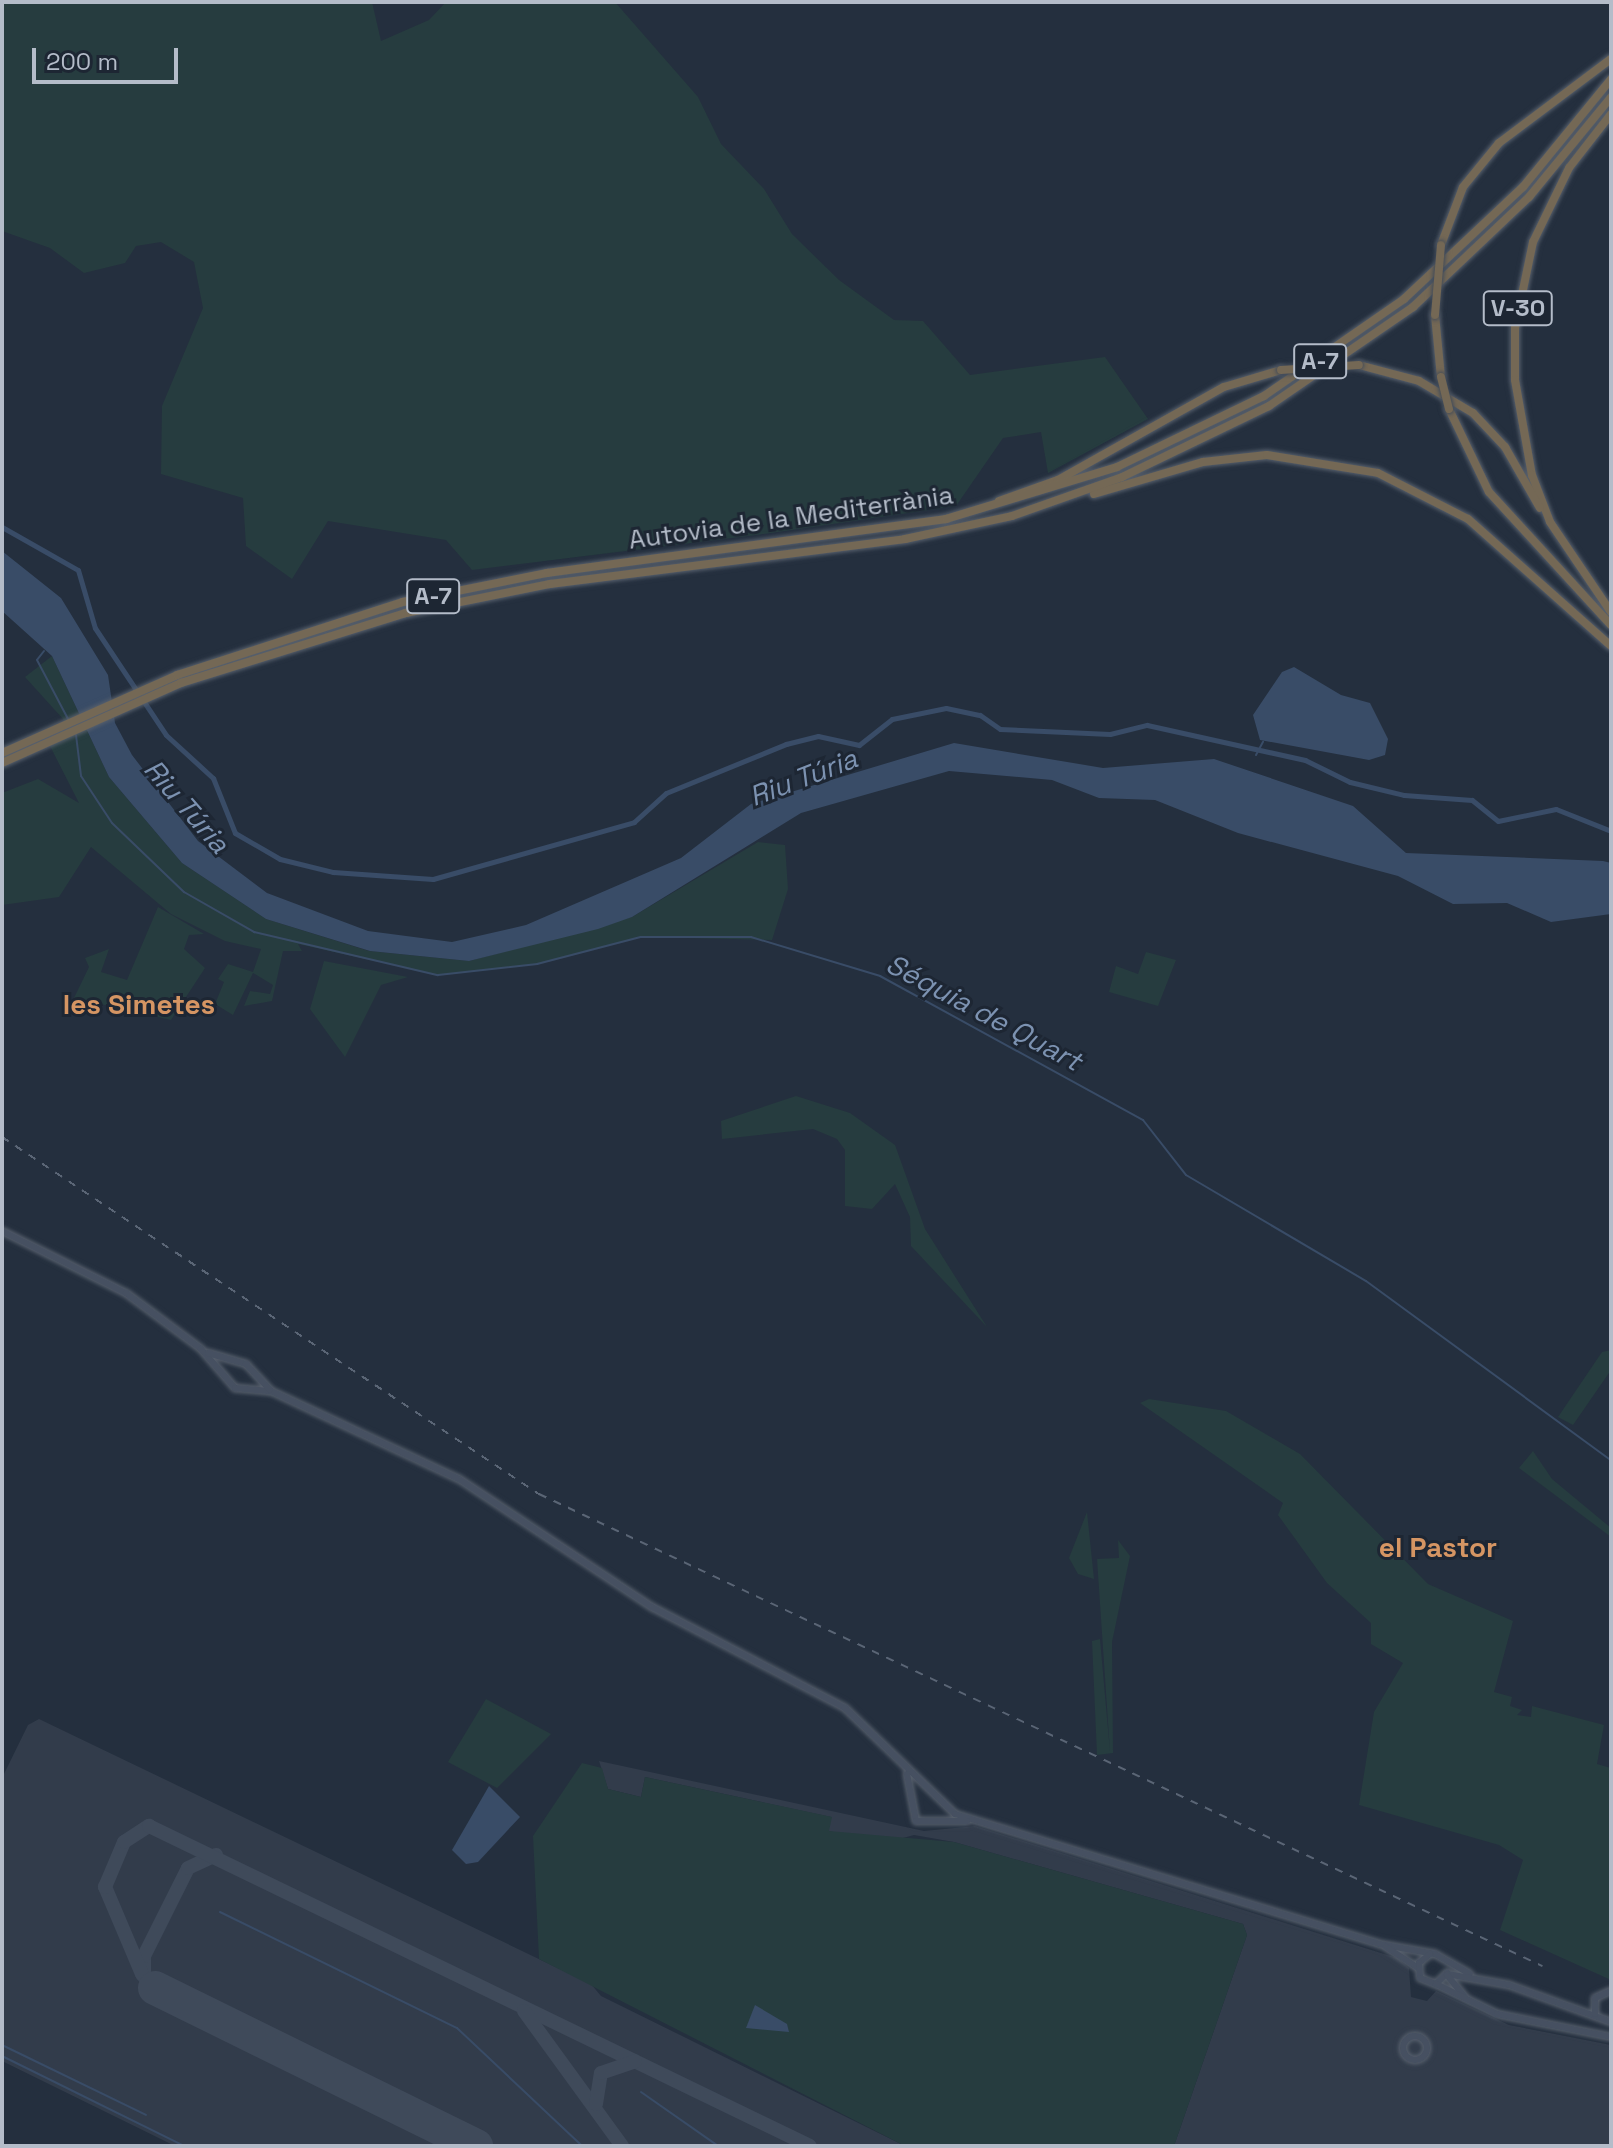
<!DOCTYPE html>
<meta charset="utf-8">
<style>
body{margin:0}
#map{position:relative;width:1613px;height:2148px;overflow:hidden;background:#242f3e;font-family:"Space Grotesk",sans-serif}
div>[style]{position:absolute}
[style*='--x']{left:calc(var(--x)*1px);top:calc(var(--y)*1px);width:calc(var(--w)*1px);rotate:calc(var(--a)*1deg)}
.airport>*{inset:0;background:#323c4b}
.green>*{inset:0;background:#263c3f}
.water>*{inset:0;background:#394c67}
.stream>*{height:2px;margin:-1px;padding:0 1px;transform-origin:1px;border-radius:1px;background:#394c67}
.canal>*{height:5px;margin:-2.5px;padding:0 2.5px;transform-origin:2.5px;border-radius:2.5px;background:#394c67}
.taxiway>*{height:14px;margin:-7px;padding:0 7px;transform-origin:7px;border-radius:7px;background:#3f4a5a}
.runway>*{height:34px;margin:-17px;padding:0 17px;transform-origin:17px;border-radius:17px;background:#3f4a5a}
.roads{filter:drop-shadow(0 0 2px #565f6c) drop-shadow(0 0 2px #565f6c)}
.secondary>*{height:6px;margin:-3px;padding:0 3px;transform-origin:3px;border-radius:3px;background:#465061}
.secondary>.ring{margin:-3px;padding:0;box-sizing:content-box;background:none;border:6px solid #465061;border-radius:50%}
.highway>*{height:8px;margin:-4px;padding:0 4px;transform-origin:4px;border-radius:4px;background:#746855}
.rail>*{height:2px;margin-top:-1px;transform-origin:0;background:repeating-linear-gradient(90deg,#5a6575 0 8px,transparent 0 16px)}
.bridges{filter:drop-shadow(0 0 2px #434c59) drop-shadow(0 0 2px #434c59)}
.highway-bridge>*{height:8px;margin:-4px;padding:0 4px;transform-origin:4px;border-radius:4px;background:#746855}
span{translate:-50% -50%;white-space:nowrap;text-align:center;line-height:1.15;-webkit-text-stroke:6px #1d2633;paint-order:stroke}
.shield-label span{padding:2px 6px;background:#1d2633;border:2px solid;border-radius:6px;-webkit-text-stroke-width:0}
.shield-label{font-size:24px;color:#b4bcc9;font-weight:700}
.street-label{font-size:26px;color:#b4bcc9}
.water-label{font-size:28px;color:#7c92b1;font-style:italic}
.neighbourhood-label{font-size:28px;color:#d59563;font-weight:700}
.frame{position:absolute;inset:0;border:4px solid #b4bcc9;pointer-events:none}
.scale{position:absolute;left:32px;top:48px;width:146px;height:36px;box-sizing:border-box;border:4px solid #b4bcc9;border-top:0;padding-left:10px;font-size:24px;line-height:28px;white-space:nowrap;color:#b4bcc9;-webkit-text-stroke:6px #1d2633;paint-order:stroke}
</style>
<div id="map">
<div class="airport">
<i style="clip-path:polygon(39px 1719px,591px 1984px,601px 1996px,905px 2146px,175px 2146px,2px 2061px,2px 1778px,28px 1725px)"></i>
<i style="clip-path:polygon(599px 1761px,924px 1831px,975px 1826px,1397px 1958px,1409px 1968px,1411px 1997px,1427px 2001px,1436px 1991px,1509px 2025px,1611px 2045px,1611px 2146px,1174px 2146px,1247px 1935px,1243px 1924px,954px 1842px,914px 1835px,888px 1842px,828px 1831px,831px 1817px,645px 1777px,641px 1797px,608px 1789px)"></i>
</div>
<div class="green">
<i style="clip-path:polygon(2px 2px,372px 2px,381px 41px,429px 20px,446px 2px,615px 2px,698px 97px,721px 144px,764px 189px,792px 234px,839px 280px,894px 320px,923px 321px,970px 375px,1105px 357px,1148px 419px,1048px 473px,1041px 432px,1003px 438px,956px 506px,756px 535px,472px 570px,446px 540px,328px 521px,292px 579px,246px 546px,243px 498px,161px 474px,162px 406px,203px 308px,194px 262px,161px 242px,136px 246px,125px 263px,84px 273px,50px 248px,2px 231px)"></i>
<i style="clip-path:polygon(52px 656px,109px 777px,182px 863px,266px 919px,369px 951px,469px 961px,632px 917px,758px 842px,785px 845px,788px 889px,772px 940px,641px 937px,537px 964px,438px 975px,298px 944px,302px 951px,283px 951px,272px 1001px,244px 1006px,250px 991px,270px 994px,273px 985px,253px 973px,233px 1015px,215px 1004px,224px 982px,218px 979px,228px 964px,253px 972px,261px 949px,225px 941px,171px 914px,91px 847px,59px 897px,2px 905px,2px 793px,38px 779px,79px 803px,50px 746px,68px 737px,63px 719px,25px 677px)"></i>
<i style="clip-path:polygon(158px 907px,204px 934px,189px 935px,184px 949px,205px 968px,171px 1020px,74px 998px,89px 967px,85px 958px,109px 949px,101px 972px,127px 980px)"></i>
<i style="clip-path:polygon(1146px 952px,1176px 960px,1158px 1006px,1109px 992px,1116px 966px,1138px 974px)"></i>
<i style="clip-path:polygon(324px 961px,408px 977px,381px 985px,345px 1057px,310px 1009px)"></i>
<i style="clip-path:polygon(796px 1096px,850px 1113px,895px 1145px,925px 1229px,987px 1327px,911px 1246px,910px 1217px,895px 1184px,872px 1209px,845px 1206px,845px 1150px,837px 1139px,813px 1129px,722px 1139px,721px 1121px)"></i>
<i style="clip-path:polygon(1611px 1350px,1611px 1370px,1573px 1425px,1558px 1417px,1602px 1352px)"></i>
<i style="clip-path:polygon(1149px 1399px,1226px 1411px,1300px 1454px,1428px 1584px,1513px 1621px,1494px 1692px,1512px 1697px,1510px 1706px,1522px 1710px,1517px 1715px,1531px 1717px,1532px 1706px,1604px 1725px,1597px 1764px,1611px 1768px,1611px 1980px,1500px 1930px,1523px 1860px,1499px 1845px,1359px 1805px,1374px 1712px,1403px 1663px,1371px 1644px,1371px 1623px,1327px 1583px,1278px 1515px,1283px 1503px,1140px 1403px)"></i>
<i style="clip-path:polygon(1533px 1451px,1552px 1479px,1611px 1528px,1611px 1537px,1519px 1468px)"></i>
<i style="clip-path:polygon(1087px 1512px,1094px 1579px,1078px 1574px,1069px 1558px)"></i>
<i style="clip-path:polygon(1118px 1540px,1130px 1556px,1112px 1642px,1113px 1753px,1097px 1755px,1092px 1641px,1100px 1639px,1110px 1752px,1097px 1559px,1119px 1558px)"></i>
<i style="clip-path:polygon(486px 1699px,551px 1734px,497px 1788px,448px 1762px)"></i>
<i style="clip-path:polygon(582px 1763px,602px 1768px,608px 1789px,641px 1797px,645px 1777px,832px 1817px,829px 1831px,954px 1842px,1243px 1924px,1247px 1935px,1174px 2146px,905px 2146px,539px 1959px,533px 1836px)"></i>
</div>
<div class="water">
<i style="clip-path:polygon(2px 551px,61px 598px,108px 675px,115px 723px,132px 755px,198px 841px,267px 893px,368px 931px,452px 942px,526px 925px,681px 858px,751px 804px,954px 743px,1103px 768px,1214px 759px,1353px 806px,1406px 853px,1603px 861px,1611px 863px,1611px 914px,1551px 922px,1507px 903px,1453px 904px,1398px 876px,1238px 833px,1155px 800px,1099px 798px,1052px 780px,949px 771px,801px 813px,632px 917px,598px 929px,469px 961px,370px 951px,266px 919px,182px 863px,109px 777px,52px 656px,2px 611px)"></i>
<i style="clip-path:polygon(1294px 667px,1341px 695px,1370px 703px,1388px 739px,1385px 755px,1369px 760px,1260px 740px,1253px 715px,1282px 672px)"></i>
<i style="clip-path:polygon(489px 1786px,520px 1817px,478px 1862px,466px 1864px,452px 1850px)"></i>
<i style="clip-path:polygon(755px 2005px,787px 2024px,789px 2032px,746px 2028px)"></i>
</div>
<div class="stream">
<i style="--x:44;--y:651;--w:11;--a:128"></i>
<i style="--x:37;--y:660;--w:67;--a:62.3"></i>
<i style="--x:76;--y:735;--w:41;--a:83"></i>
<i style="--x:81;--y:776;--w:56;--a:56.6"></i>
<i style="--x:112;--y:823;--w:100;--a:43.8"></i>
<i style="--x:184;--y:892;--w:81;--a:29.7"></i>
<i style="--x:254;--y:932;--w:189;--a:13.2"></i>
<i style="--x:438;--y:975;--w:100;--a:-6.3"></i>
<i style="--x:537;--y:964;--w:107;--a:-14.6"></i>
<i style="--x:641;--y:937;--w:110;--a:0"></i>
<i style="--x:751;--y:937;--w:135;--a:16.8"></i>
<i style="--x:880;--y:976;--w:300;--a:28.7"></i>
<i style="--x:1143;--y:1120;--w:70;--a:52"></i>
<i style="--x:1186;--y:1175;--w:209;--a:30.5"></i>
<i style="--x:1366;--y:1281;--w:303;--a:36.2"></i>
<i style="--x:1256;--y:755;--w:15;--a:-62"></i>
<i style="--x:220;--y:1912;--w:264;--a:26.1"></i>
<i style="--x:457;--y:2028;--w:172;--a:43.3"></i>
<i style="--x:2;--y:2045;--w:160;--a:25.9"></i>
<i style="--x:2;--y:2056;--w:203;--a:26.3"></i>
<i style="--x:641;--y:2092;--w:94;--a:35"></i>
</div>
<div class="canal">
<i style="--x:2;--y:527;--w:87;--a:29.5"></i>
<i style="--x:78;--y:570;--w:60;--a:73.7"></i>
<i style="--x:95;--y:628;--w:128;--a:56.4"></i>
<i style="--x:166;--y:735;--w:64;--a:42.5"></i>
<i style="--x:213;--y:778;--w:59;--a:68.2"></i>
<i style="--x:235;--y:833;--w:52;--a:30"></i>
<i style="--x:280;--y:859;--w:55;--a:13.8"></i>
<i style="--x:333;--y:872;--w:100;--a:4"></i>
<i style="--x:433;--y:879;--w:209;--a:-15.8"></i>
<i style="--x:634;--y:822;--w:43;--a:-42.2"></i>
<i style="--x:666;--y:793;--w:130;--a:-22.2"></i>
<i style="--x:786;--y:744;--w:33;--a:-14"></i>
<i style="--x:818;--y:736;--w:42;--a:12.4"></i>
<i style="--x:859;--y:745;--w:42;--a:-38.2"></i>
<i style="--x:892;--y:719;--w:55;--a:-11.5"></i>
<i style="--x:946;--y:708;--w:35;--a:12"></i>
<i style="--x:980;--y:715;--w:24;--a:35"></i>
<i style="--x:1000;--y:729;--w:110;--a:2.6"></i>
<i style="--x:1110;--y:734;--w:38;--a:-14"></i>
<i style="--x:1147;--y:725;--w:162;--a:12.5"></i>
<i style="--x:1305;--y:760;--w:50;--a:26.1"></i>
<i style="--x:1350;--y:782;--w:56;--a:13.5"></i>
<i style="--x:1404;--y:795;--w:68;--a:4.2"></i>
<i style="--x:1472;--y:800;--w:33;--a:39"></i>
<i style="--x:1498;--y:821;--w:59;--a:-11.7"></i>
<i style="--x:1556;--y:809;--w:59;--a:21.8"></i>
</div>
<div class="taxiway">
<i style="--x:144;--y:1975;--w:19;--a:-90"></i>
<i style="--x:144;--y:1956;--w:98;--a:-63.4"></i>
<i style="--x:188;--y:1868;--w:31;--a:-25"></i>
<i style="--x:155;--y:1988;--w:19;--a:-133"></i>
<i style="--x:142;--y:1974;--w:95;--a:-113"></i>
<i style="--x:105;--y:1887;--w:49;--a:-67.1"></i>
<i style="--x:124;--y:1842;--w:30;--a:-33"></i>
<i style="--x:149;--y:1826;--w:734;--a:25.83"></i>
<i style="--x:524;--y:2011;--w:167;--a:54"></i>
<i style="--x:596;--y:2104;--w:31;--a:-81"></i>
<i style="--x:601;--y:2073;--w:36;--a:-19"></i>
<i style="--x:460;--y:2138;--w:13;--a:39"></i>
</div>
<div class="runway">
<i style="--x:155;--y:1988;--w:358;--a:26.2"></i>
</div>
<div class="roads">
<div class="secondary">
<i style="--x:2;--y:1231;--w:139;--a:26.6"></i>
<i style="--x:126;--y:1293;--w:94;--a:36.7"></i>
<i style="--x:201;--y:1349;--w:52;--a:48.9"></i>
<i style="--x:235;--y:1388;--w:36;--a:5"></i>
<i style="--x:271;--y:1391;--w:208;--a:25.1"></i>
<i style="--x:459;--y:1479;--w:232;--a:33.6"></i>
<i style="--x:652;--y:1607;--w:218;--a:27.6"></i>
<i style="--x:845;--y:1708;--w:153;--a:43.9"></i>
<i style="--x:955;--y:1814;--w:443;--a:17"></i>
<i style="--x:1379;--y:1944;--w:57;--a:10.1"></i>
<i style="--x:1435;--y:1954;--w:40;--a:29.7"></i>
<i style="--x:208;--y:1353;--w:40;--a:16"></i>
<i style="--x:246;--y:1364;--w:35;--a:47"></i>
<i style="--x:907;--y:1774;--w:48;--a:79.2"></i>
<i style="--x:916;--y:1821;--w:51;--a:0"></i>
<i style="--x:1386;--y:1947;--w:38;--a:33"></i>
<i style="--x:1430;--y:1954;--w:14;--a:141"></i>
<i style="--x:1419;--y:1963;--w:15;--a:86"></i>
<i style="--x:1420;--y:1978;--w:17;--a:21"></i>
<i style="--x:1436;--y:1984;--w:16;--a:-45"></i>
<i style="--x:1447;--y:1974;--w:63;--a:10.1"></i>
<i style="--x:1509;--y:1985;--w:109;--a:19.9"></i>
<i style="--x:1447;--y:1975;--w:28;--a:51"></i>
<i style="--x:1436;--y:1984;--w:68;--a:26.2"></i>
<i style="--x:1497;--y:2014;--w:116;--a:11.4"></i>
<i style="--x:1595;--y:2014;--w:16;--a:-90"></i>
<i style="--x:1595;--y:1998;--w:17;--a:-24"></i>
<i class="ring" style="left:1403px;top:2036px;width:18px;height:18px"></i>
</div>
<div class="highway">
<i style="--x:1611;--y:114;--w:68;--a:127.9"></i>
<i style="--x:1569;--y:168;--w:82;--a:115.9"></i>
<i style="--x:1533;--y:242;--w:88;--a:101.8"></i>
<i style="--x:1515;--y:328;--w:52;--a:90"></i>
<i style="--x:1515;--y:380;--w:97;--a:79.9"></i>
<i style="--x:1532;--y:475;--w:50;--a:69"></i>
<i style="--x:1550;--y:522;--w:109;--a:55.9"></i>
<i style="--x:1441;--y:245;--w:62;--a:-69.2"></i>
<i style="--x:1463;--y:187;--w:57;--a:-50.7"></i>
<i style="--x:1499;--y:143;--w:140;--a:-36.9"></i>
<i style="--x:1435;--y:315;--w:62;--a:84.5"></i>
<i style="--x:1359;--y:365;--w:62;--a:14.9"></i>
<i style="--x:1419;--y:381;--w:63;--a:30.7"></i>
<i style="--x:1473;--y:413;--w:47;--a:46.7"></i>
<i style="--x:1505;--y:447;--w:70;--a:60.2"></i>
<i style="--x:1449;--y:409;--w:92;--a:64.3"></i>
<i style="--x:1489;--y:492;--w:180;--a:47.5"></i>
<i style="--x:1094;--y:494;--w:114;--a:-16.4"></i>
<i style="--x:1203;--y:462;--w:64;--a:-6.2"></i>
<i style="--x:1267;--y:455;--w:112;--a:9.2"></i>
<i style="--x:1378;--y:473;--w:101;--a:27.1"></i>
<i style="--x:1468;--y:519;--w:191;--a:41.6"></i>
<i style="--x:999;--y:501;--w:63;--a:-19.6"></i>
<i style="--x:1058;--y:480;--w:190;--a:-29.3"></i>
<i style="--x:1224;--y:387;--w:59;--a:-16.6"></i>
<i style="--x:2;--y:753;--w:192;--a:-24"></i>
<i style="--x:177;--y:675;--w:237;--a:-17.9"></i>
<i style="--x:403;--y:602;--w:147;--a:-11.4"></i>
<i style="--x:547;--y:573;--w:403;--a:-7.7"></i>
<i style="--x:946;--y:519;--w:179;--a:-16.9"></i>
<i style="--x:1117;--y:467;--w:163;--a:-25.8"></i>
<i style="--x:1264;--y:396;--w:170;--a:-34.7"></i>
<i style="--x:1404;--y:299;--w:163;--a:-43.3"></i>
<i style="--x:1523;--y:187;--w:139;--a:-50.8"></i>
<i style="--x:2;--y:763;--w:196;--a:-24.1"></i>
<i style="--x:181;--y:683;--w:236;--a:-17.3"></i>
<i style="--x:406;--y:613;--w:147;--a:-11.4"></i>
<i style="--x:550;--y:584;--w:358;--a:-7.2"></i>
<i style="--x:905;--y:539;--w:109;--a:-12.1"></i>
<i style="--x:1012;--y:516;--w:117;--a:-19.5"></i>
<i style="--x:1122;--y:477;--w:163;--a:-25.8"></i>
<i style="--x:1269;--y:406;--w:175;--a:-34.5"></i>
<i style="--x:1413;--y:307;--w:160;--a:-43.5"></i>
<i style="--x:1529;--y:197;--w:129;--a:-50.6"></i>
</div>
</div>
<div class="rail">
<i style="--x:2;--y:1137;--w:645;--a:33.62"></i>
<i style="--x:539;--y:1494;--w:1109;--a:25.2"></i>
</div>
<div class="bridges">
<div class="highway-bridge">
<i style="--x:1435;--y:315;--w:70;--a:-85.1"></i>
<i style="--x:1281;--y:370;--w:78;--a:-3.7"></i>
<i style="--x:1441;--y:377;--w:33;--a:76"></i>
</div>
</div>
<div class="shield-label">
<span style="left:1518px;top:308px">V-30</span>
<span style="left:1320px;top:361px">A-7</span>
<span style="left:433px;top:596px">A-7</span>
</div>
<div class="street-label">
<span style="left:791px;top:518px;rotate:-8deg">Autovia de la Mediterrània</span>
</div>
<div class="water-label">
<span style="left:803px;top:777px;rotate:-21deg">Riu Túria</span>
<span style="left:187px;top:806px;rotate:49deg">Riu Túria</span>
<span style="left:984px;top:1012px;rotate:28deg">Séquia de Quart</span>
</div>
<div class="neighbourhood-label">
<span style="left:139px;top:1004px">les Simetes</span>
<span style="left:1438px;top:1547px">el Pastor</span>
</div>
<div class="frame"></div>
<div class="scale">200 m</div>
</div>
